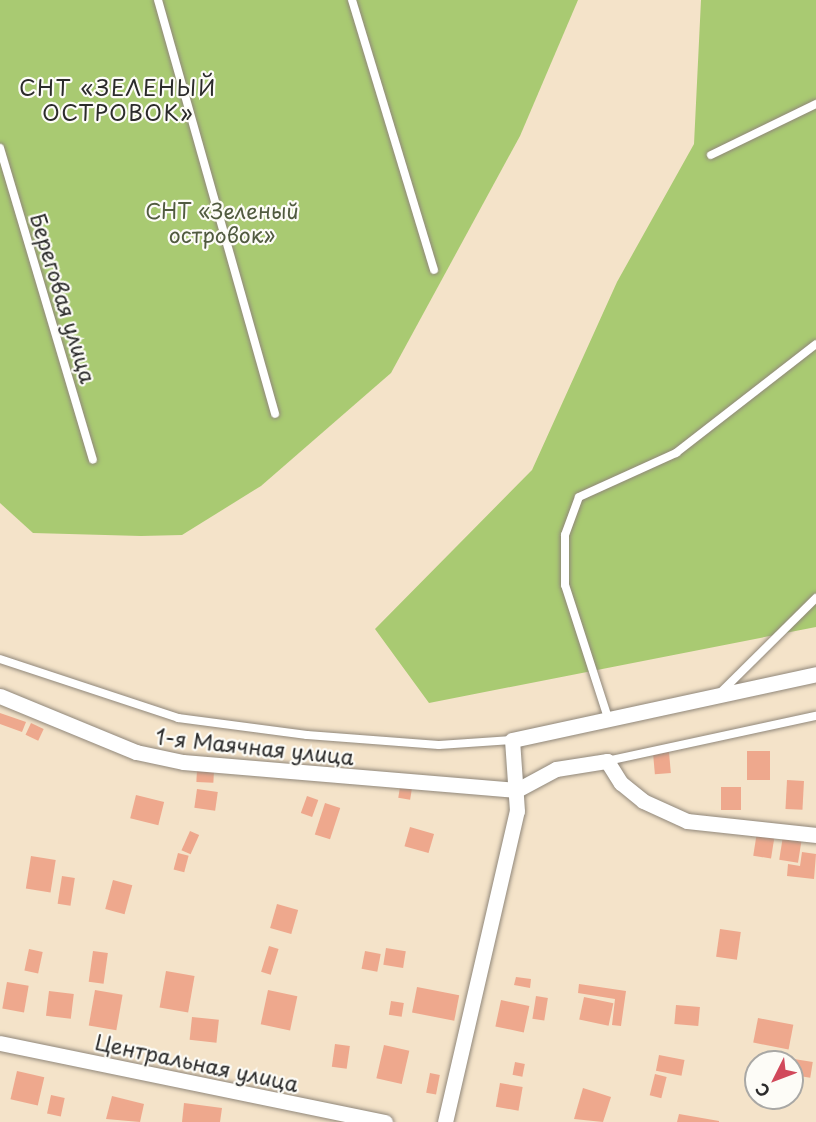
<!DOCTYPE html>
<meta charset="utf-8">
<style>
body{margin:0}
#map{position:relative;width:816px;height:1122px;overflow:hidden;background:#f4e3c9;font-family:"Playpen Sans",sans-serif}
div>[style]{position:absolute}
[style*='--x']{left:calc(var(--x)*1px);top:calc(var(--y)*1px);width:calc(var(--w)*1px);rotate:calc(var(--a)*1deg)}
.green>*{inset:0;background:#a9ca72}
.building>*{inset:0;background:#eea88d;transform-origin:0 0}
.roads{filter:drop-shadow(0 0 2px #90877a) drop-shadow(0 0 2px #90877a)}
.service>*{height:8px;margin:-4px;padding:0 4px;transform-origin:4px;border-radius:4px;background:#fff}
.minor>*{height:15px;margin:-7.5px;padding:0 7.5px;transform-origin:7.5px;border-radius:7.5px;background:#fff}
span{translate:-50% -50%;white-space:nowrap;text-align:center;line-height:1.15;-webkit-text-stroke:4.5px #fdfcf7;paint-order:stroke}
.park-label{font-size:21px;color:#515b40}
.street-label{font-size:21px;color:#2b2b2b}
.neighbourhood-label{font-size:22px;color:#2b2b2b;letter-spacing:1.5px}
.north{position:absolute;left:744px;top:1050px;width:60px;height:60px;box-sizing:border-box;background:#fdfcf7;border:2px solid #a9a8a5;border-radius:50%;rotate:228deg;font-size:16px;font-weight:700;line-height:24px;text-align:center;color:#2b2b2b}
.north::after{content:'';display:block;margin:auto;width:21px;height:27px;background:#d1495b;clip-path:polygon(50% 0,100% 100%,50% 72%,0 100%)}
</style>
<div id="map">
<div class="green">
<i style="clip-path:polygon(0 0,578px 0,520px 136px,391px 373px,261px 486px,182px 535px,141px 536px,33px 533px,0 503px)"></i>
<i style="clip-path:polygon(701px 0,816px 0,816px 627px,429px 703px,375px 629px,532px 470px,617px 282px,694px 144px)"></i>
</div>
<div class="building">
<i style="clip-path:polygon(0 713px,26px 722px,22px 732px,0 724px)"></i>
<i style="left:31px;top:723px;width:14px;height:13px;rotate:25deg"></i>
<i style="left:747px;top:751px;width:23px;height:29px"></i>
<i style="left:669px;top:752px;width:21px;height:16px;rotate:85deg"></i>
<i style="left:197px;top:770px;width:17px;height:12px;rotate:3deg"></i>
<i style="left:787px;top:780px;width:17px;height:29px;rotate:3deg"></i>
<i style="left:400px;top:787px;width:12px;height:11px;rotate:9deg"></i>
<i style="left:721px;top:787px;width:20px;height:23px"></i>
<i style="left:197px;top:789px;width:21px;height:19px;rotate:8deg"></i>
<i style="left:136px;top:795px;width:29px;height:24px;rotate:14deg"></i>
<i style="left:307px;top:796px;width:12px;height:18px;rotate:20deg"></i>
<i style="left:325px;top:803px;width:16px;height:33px;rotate:18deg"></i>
<i style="left:410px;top:827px;width:25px;height:20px;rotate:16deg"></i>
<i style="left:190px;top:831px;width:10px;height:21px;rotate:24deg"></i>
<i style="left:757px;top:832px;width:18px;height:24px;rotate:9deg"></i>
<i style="left:783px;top:836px;width:19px;height:24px;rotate:9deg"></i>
<i style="clip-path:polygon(802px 852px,816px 854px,814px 879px,787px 876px,788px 864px,800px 866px)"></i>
<i style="left:178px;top:853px;width:11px;height:17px;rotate:15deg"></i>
<i style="left:31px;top:856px;width:25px;height:33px;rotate:9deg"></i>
<i style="left:62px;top:876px;width:13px;height:28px;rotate:9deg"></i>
<i style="left:113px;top:880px;width:20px;height:30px;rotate:15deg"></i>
<i style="left:277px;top:904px;width:22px;height:25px;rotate:16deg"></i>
<i style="left:720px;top:929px;width:21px;height:28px;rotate:8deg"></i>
<i style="left:269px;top:946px;width:10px;height:27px;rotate:17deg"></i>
<i style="left:386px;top:948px;width:20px;height:17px;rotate:9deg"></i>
<i style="left:29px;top:949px;width:14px;height:22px;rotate:12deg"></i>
<i style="left:93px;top:951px;width:15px;height:31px;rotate:8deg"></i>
<i style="left:365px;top:951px;width:16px;height:18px;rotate:11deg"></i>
<i style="left:166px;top:971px;width:29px;height:37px;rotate:10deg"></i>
<i style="clip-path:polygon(516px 977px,531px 979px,530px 988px,514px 985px)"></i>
<i style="left:7px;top:982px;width:22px;height:27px;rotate:10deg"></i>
<i style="clip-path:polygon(579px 984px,626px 991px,621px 1026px,612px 1025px,615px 999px,578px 993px)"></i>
<i style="left:417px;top:987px;width:43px;height:26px;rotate:11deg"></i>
<i style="left:95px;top:990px;width:28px;height:36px;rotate:10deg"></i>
<i style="left:268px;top:990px;width:30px;height:35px;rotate:12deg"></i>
<i style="left:49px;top:991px;width:25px;height:25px;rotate:7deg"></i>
<i style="left:536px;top:996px;width:12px;height:23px;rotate:9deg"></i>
<i style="left:584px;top:997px;width:30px;height:23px;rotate:12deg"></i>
<i style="left:501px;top:1000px;width:29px;height:27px;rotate:12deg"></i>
<i style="left:391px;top:1001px;width:13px;height:14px;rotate:9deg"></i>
<i style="left:676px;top:1005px;width:24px;height:19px;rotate:5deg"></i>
<i style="left:192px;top:1017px;width:27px;height:23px;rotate:6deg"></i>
<i style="left:758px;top:1018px;width:36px;height:25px;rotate:11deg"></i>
<i style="left:335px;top:1044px;width:15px;height:23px;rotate:8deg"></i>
<i style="left:384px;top:1045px;width:26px;height:34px;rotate:13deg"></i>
<i style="left:659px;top:1055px;width:26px;height:16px;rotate:11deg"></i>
<i style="left:794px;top:1059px;width:19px;height:16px;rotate:9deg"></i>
<i style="left:515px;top:1062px;width:10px;height:13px;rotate:11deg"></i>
<i style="left:17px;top:1071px;width:28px;height:29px;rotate:13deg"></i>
<i style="left:430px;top:1073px;width:10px;height:20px;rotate:11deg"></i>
<i style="left:655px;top:1074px;width:12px;height:22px;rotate:14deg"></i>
<i style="left:500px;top:1083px;width:23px;height:24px;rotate:10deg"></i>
<i style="clip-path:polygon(583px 1088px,611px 1097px,603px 1122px,574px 1119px)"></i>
<i style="left:51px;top:1095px;width:14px;height:19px;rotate:12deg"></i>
<i style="clip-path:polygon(112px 1096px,144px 1104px,140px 1122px,106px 1119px)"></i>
<i style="clip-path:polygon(184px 1103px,222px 1108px,220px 1122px,182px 1122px)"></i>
<i style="clip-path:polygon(679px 1114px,719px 1121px,719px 1122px,677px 1122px)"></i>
</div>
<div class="roads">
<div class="service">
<i style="--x:158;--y:0;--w:430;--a:74.2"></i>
<i style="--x:352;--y:0;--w:282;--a:73.1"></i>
<i style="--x:0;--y:148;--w:325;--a:73.4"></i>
<i style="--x:711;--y:155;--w:117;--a:-25.9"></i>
<i style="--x:0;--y:659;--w:188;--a:18.3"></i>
<i style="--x:178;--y:718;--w:130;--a:7.5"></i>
<i style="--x:307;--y:735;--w:132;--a:4.3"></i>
<i style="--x:439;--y:745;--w:73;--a:-3.9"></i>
<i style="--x:721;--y:692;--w:134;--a:-44.7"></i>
<i style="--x:609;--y:721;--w:143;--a:-107.9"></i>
<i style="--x:565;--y:585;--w:50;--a:-90"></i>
<i style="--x:565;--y:535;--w:40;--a:-69.8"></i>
<i style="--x:579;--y:497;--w:107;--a:-24.4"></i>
<i style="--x:676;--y:453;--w:177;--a:-37.9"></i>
<i style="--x:607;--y:761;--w:214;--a:-12.2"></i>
</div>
<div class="minor">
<i style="--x:0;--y:696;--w:147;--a:22.4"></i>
<i style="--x:136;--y:752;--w:48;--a:12"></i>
<i style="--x:183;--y:762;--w:335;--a:4.8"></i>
<i style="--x:517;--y:790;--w:44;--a:-28.3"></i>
<i style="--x:556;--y:769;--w:52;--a:-8.9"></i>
<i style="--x:607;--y:761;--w:26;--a:58"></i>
<i style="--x:621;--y:783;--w:28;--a:39"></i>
<i style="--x:643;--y:801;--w:48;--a:24.4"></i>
<i style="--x:687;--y:821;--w:130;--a:6.2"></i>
<i style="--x:0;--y:1043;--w:393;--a:11.6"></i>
<i style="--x:445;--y:1122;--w:319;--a:-77"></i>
<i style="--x:517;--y:811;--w:71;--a:-94"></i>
<i style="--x:512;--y:740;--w:311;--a:-12.2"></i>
</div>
</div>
<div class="park-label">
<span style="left:222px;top:222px">СНТ «Зеленый<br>островок»</span>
</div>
<div class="street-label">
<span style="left:64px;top:298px;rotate:73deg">Береговая улица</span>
<span style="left:255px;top:746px;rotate:6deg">1-я Маячная улица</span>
<span style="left:197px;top:1062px;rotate:12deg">Центральная улица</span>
</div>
<div class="neighbourhood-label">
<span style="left:118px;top:99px">СНТ «ЗЕЛЕНЫЙ<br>ОСТРОВОК»</span>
</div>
<div class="north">С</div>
</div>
